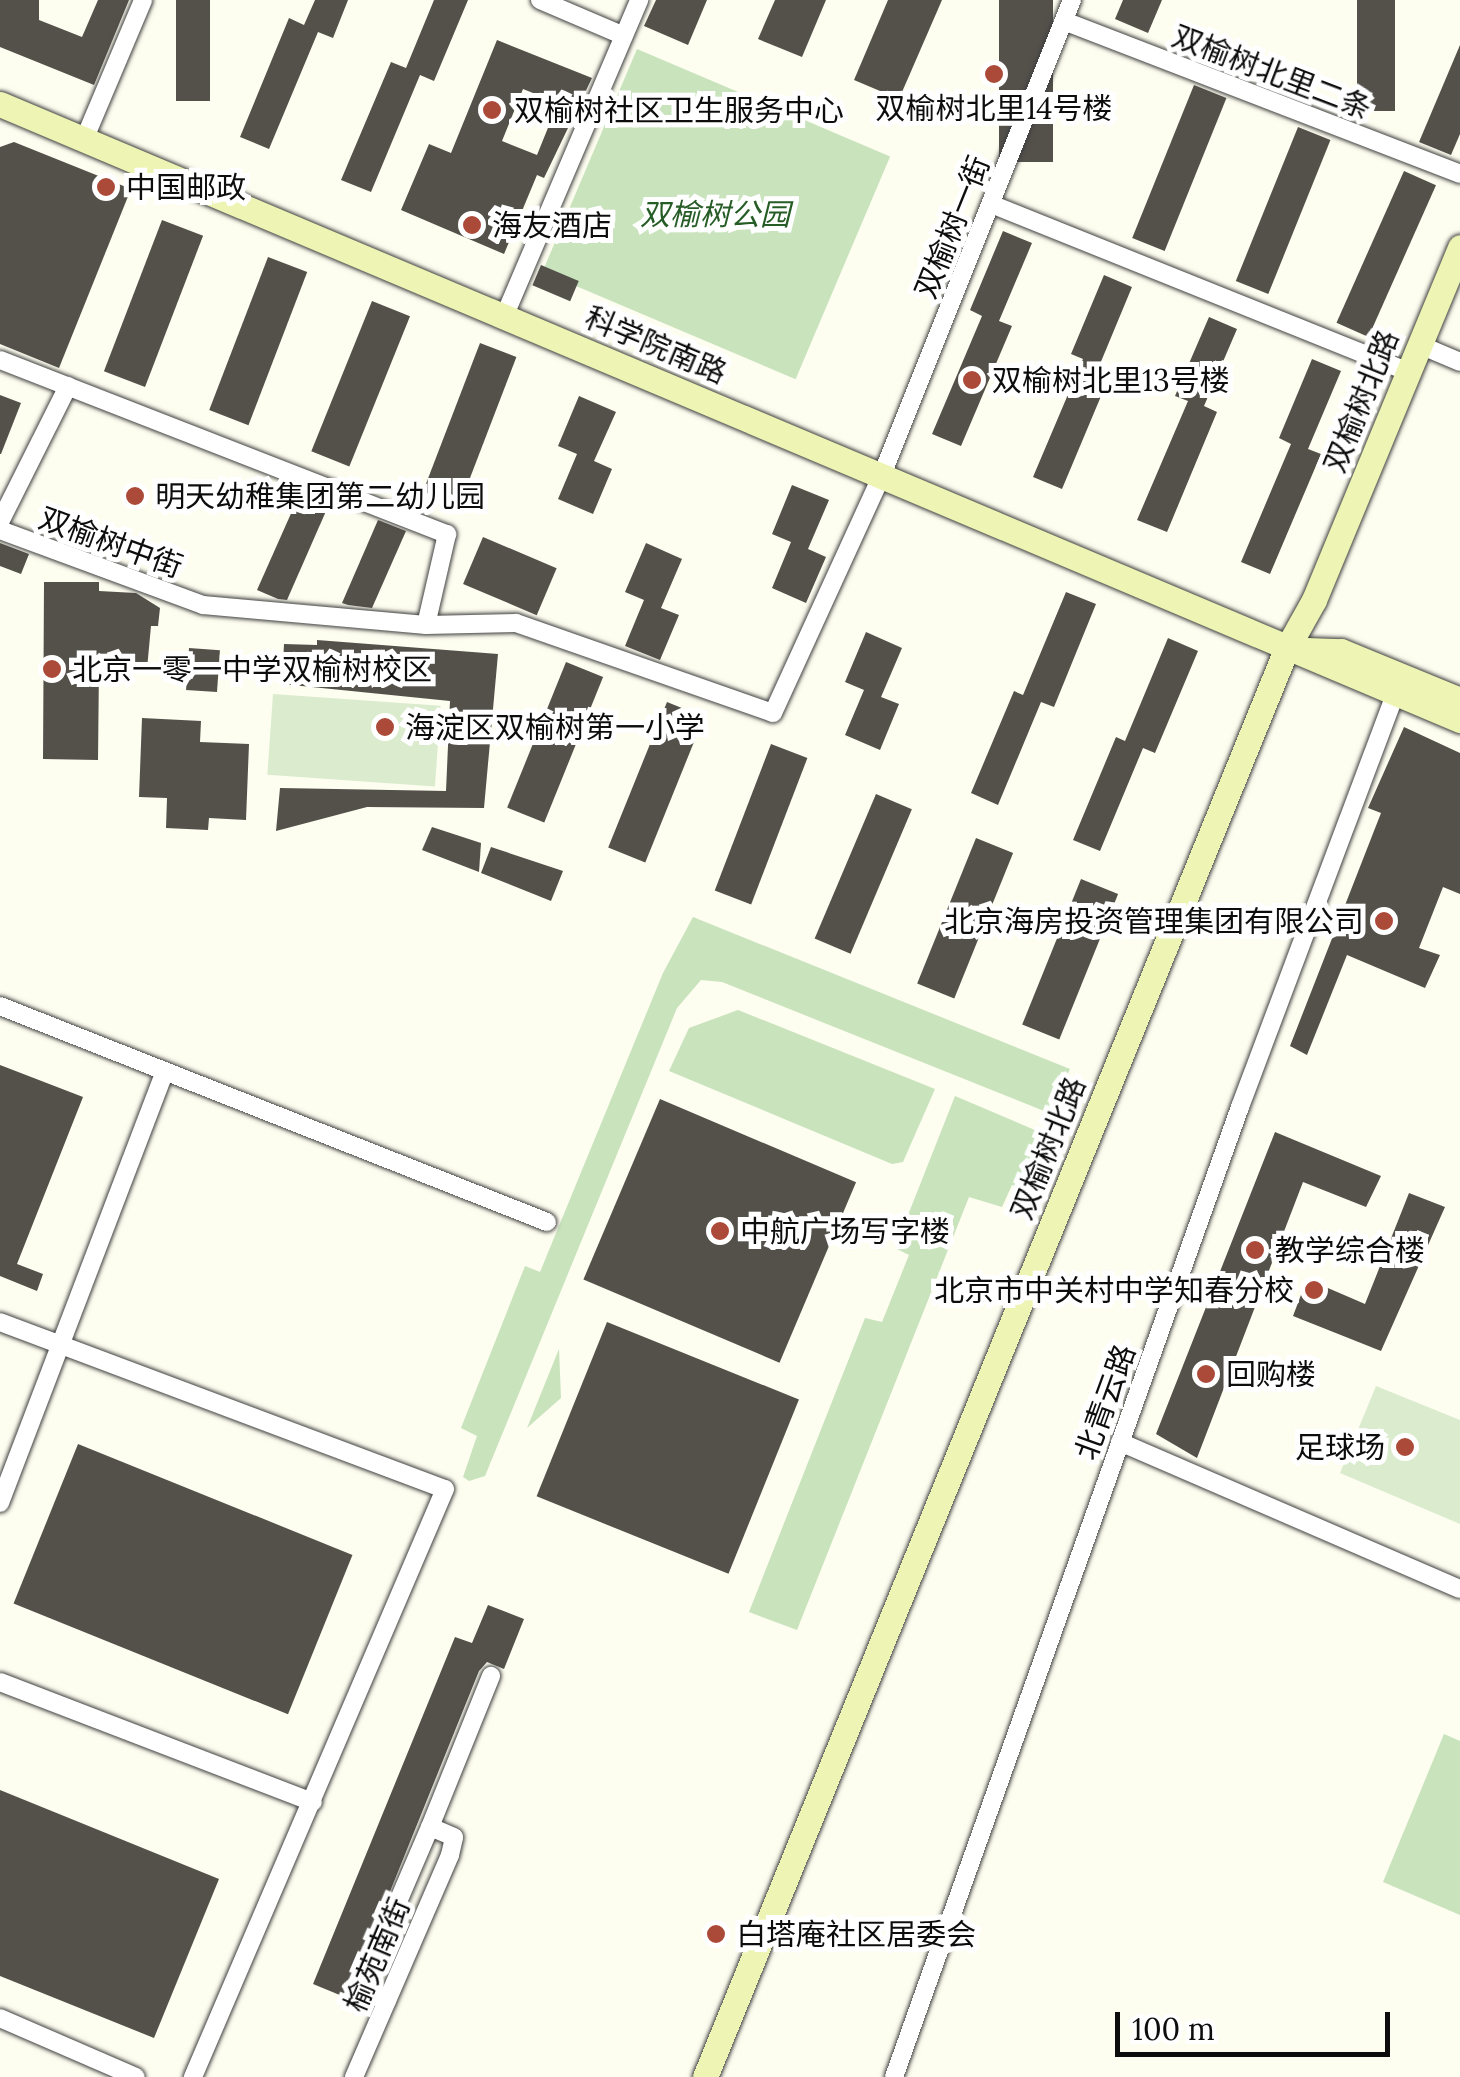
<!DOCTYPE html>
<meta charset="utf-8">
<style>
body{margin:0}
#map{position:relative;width:1460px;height:2077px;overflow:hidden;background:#fdfdf0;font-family:Lora,"Noto Sans SC",serif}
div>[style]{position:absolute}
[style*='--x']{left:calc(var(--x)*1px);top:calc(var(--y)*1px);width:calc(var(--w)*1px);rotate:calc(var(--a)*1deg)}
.green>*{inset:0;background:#c9e3bd;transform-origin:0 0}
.pitch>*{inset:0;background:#dbecce;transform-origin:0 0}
.building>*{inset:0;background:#54514b;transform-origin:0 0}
.roads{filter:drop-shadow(0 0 2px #404040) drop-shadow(0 0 2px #404040)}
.street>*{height:18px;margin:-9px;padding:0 9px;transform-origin:9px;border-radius:9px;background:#fff}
.secondary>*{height:25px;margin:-12.5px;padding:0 12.5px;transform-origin:12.5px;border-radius:12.5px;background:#eef4b3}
.dots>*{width:28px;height:28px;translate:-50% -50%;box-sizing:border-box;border:5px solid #fff;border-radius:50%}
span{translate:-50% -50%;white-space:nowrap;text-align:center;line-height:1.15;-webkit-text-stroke:10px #fff;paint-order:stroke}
.street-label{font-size:30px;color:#0d0d0d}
.poi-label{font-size:30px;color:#0d0d0d}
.left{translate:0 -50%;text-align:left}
.right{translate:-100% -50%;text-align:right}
.park-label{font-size:30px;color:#265c26;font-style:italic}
.scale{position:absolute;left:1115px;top:2012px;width:275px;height:45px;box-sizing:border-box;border:5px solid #0d0d0d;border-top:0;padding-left:12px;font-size:30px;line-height:35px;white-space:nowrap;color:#0d0d0d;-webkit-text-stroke:8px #fff;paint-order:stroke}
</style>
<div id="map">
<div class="green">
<i style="left:637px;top:49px;width:275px;height:242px;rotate:23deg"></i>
<i style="clip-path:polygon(693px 917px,1070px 1069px,1067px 1076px,1079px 1082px,1064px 1119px,722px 982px,701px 980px,677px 1008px,485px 1476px,469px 1481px,463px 1477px,477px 1436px,461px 1428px,525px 1266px,540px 1272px,663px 973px)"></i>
<i style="clip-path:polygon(738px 1010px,935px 1089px,903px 1162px,892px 1164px,669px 1071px,689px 1028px)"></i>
<i style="clip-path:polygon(955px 1096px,1056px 1139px,1037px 1192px,1012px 1185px,1002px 1207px,969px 1197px,797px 1630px,749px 1612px,865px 1318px,882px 1322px,909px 1255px,895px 1248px)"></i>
<i style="clip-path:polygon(559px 1349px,561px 1398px,527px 1428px)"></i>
<i style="clip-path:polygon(1444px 1734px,1460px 1741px,1460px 1915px,1383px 1882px)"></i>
</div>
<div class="pitch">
<i style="left:273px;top:694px;width:168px;height:81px;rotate:4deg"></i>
<i style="clip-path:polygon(1376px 1386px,1460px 1420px,1460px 1524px,1340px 1473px)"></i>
</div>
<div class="building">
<i style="clip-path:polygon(0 0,39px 0,39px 20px,82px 37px,98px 0,129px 0,94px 85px,0 47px)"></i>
<i style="left:176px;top:0;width:34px;height:101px"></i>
<i style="clip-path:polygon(315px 0,348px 0,333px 38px,318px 32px,269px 149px,240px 137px,289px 18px,304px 25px)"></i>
<i style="clip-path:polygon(434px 0,468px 0,434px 81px,420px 75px,371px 192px,341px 180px,391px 62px,406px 68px)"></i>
<i style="clip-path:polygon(656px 0,707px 0,688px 45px,644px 26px)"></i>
<i style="clip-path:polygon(775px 0,826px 0,802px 57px,758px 39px)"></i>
<i style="clip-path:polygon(888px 0,942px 0,899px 99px,854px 80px)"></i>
<i style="left:999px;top:0;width:54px;height:162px"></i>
<i style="clip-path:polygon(1123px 0,1162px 0,1148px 33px,1115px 19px)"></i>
<i style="left:1357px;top:0;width:38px;height:111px"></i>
<i style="clip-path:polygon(evenodd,497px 40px,592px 78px,544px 178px,537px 175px,504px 254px,401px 210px,429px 144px,451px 153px,497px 40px,523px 89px,558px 103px,537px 155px,502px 141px,523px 89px)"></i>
<i style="clip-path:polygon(1460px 45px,1460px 134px,1451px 155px,1419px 142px)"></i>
<i style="left:1194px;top:85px;width:35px;height:165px;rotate:22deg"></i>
<i style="left:1298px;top:127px;width:35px;height:166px;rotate:22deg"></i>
<i style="clip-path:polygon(14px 142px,131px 189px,59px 368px,0 344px,0 147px)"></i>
<i style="left:1404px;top:171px;width:35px;height:166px;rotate:24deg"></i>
<i style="left:162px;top:220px;width:44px;height:162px;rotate:21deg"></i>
<i style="clip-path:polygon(1003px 231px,1032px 243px,999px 321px,1012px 326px,961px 446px,932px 434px,982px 316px,970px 310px)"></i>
<i style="left:268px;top:257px;width:42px;height:164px;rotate:21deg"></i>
<i style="left:541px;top:265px;width:41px;height:22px;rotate:23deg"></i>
<i style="clip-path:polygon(1104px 275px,1132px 287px,1100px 364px,1112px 370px,1062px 489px,1033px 477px,1083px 359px,1071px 354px)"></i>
<i style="left:372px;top:301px;width:41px;height:162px;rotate:22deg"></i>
<i style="clip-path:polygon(1209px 317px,1237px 329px,1204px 406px,1217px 412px,1167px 532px,1137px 520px,1188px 401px,1175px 396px)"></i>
<i style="left:480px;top:343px;width:39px;height:159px;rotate:21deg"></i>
<i style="clip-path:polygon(1312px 359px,1341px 371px,1308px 449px,1321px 454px,1270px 574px,1241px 562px,1291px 444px,1279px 438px)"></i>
<i style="clip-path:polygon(0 395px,21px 403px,1px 454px,0 454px)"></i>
<i style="clip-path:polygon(579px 396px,616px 412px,594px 461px,612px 469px,593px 514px,558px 499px,577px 454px,558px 446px)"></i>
<i style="clip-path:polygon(792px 485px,829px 500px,808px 549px,826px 557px,806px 603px,772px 588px,791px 542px,772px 534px)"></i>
<i style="clip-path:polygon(301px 491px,330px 502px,287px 600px,278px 599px,257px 590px)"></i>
<i style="clip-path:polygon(378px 520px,406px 531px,372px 608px,348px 605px,342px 603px)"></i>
<i style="left:483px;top:537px;width:80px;height:51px;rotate:23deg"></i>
<i style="clip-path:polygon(0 543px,29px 554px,21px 574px,0 566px)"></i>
<i style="clip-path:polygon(646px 543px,682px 559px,661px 608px,679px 615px,660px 660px,625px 646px,644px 600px,625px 592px)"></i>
<i style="clip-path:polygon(44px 582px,99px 582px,99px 591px,136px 593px,160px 608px,158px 626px,151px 626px,147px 669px,99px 666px,98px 760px,43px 759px)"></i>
<i style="clip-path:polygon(1066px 592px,1096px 604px,1054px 707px,1041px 702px,998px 805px,971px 793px,1014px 691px,1023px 695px)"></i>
<i style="clip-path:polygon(866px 632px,902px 648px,881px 697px,899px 704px,880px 750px,845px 735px,864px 690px,845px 682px)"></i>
<i style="clip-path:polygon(1168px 638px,1198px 651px,1155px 753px,1143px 748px,1100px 851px,1073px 840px,1116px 737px,1125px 741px)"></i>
<i style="clip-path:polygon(317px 640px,498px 654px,484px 808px,367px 807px,276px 831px,280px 788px,446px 791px,450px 701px,282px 684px,284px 644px,317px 645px)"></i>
<i style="left:189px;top:648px;width:31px;height:42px;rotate:4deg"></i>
<i style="left:566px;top:662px;width:40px;height:157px;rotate:22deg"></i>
<i style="left:667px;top:702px;width:40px;height:157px;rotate:22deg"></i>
<i style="clip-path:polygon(142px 718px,201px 721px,200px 742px,249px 744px,246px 820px,209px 818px,208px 830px,166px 828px,167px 798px,139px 797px)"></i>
<i style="clip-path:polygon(1404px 727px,1460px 753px,1460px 894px,1443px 887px,1419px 948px,1440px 955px,1425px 988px,1347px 955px,1307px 1055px,1290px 1046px,1381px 813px,1368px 808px)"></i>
<i style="left:771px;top:744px;width:39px;height:157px;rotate:21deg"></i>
<i style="left:876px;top:794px;width:39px;height:157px;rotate:23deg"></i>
<i style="clip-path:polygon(432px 827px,481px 843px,479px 872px,422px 850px)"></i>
<i style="left:976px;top:838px;width:40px;height:157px;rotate:22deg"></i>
<i style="clip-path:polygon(491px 847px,563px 871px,551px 901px,481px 873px)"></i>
<i style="left:1081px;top:879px;width:40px;height:157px;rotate:22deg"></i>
<i style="clip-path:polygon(0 1065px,83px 1097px,17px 1264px,43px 1274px,37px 1291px,0 1276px)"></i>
<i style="left:660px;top:1099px;width:213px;height:196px;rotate:23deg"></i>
<i style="clip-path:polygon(1275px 1132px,1381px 1176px,1366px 1207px,1303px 1182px,1197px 1458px,1156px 1434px)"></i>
<i style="clip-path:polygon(1409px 1193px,1445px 1207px,1381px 1351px,1293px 1316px,1307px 1279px,1365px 1304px)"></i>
<i style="left:607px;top:1322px;width:207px;height:188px;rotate:22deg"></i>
<i style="left:78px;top:1444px;width:296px;height:172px;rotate:22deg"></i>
<i style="clip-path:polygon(488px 1605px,524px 1619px,504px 1669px,487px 1662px,479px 1671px,347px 1998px,313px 1984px,455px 1637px,472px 1643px)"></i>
<i style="clip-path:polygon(0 1790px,219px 1879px,154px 2038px,0 1976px)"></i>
</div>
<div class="roads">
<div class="street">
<i style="--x:540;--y:0;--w:91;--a:23.2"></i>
<i style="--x:1064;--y:21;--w:425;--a:21.1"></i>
<i style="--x:84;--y:140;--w:152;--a:-67.1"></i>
<i style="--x:991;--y:204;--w:450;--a:21.9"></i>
<i style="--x:504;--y:317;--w:345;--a:-66.9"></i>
<i style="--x:1420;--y:345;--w:43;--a:23"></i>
<i style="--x:0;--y:360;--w:480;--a:21.3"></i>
<i style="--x:447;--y:534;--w:93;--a:103"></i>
<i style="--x:426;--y:625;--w:224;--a:-174.9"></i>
<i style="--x:203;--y:605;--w:216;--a:-159.7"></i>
<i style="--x:0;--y:522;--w:152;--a:-63.4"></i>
<i style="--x:426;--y:625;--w:90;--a:-1.3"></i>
<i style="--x:516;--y:623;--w:272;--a:19.3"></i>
<i style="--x:773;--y:713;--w:262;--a:-65.4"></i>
<i style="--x:882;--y:475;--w:512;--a:-68.2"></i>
<i style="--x:0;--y:1006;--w:588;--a:21.55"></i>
<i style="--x:0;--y:1322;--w:475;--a:20.6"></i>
<i style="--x:445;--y:1489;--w:640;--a:113.2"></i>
<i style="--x:1120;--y:1442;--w:370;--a:23.4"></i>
<i style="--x:0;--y:1503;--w:460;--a:-69.1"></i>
<i style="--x:0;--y:1682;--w:335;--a:21"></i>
<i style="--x:430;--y:1827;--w:163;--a:-68"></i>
<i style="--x:0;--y:2018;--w:148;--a:23.5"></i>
<i style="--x:354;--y:2077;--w:242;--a:-66.6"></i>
<i style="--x:450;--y:1855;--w:18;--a:-77"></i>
<i style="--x:454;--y:1837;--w:26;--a:-157"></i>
<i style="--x:430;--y:1827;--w:177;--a:113.2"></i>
<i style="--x:360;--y:1990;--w:29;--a:22"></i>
<i style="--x:894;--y:2077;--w:1030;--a:-70.37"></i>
<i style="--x:1240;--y:1107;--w:442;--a:-69.4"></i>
</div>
<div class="secondary">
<i style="--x:0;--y:104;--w:1585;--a:22.88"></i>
<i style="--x:1306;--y:650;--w:35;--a:2"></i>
<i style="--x:1341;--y:651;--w:129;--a:22.4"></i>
<i style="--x:705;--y:2077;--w:1541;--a:-67.85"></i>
<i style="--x:1286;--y:650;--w:57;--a:-60.8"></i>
<i style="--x:1314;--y:600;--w:382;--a:-67.5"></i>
</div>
</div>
<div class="dots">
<i style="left:994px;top:74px;background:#ab4a38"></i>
<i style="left:492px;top:110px;background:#ab4a38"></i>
<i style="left:106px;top:187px;background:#ab4a38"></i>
<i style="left:472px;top:225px;background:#ab4a38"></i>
<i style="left:972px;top:380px;background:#ab4a38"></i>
<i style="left:135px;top:496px;background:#ab4a38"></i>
<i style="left:52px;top:669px;background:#ab4a38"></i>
<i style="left:385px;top:727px;background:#ab4a38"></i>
<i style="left:1384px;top:921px;background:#ab4a38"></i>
<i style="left:720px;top:1231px;background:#ab4a38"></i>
<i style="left:1255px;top:1250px;background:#ab4a38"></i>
<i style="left:1314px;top:1290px;background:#ab4a38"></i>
<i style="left:1206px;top:1374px;background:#ab4a38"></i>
<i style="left:1405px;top:1447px;background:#ab4a38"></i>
<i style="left:716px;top:1934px;background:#ab4a38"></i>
</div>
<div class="street-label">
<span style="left:1272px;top:72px;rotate:21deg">双榆树北里二条</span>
<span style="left:952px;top:227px;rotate:-68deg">双榆树一街</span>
<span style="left:656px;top:345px;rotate:23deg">科学院南路</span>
<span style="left:1361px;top:401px;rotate:-68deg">双榆树北路</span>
<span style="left:111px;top:542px;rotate:20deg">双榆树中街</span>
<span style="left:1048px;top:1148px;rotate:-68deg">双榆树北路</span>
<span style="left:1105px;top:1402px;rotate:-70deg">北青云路</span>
<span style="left:377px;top:1955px;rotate:-67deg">榆苑南街</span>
</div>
<div class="poi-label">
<span style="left:994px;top:108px">双榆树北里14号楼</span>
<span class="left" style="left:514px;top:110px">双榆树社区卫生服务中心</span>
<span class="left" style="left:126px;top:187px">中国邮政</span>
<span class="left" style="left:492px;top:225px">海友酒店</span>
<span class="left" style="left:992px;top:380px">双榆树北里13号楼</span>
<span class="left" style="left:155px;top:496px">明天幼稚集团第二幼儿园</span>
<span class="left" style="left:72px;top:669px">北京一零一中学双榆树校区</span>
<span class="left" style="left:405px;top:727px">海淀区双榆树第一小学</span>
<span class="right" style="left:1364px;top:921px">北京海房投资管理集团有限公司</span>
<span class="left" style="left:740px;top:1231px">中航广场写字楼</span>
<span class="left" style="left:1275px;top:1250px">教学综合楼</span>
<span class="right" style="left:1294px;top:1290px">北京市中关村中学知春分校</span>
<span class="left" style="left:1226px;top:1374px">回购楼</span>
<span class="right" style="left:1385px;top:1447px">足球场</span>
<span class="left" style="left:736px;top:1934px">白塔庵社区居委会</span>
</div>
<div class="park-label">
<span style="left:715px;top:214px">双榆树公园</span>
</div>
<div class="scale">100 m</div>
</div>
